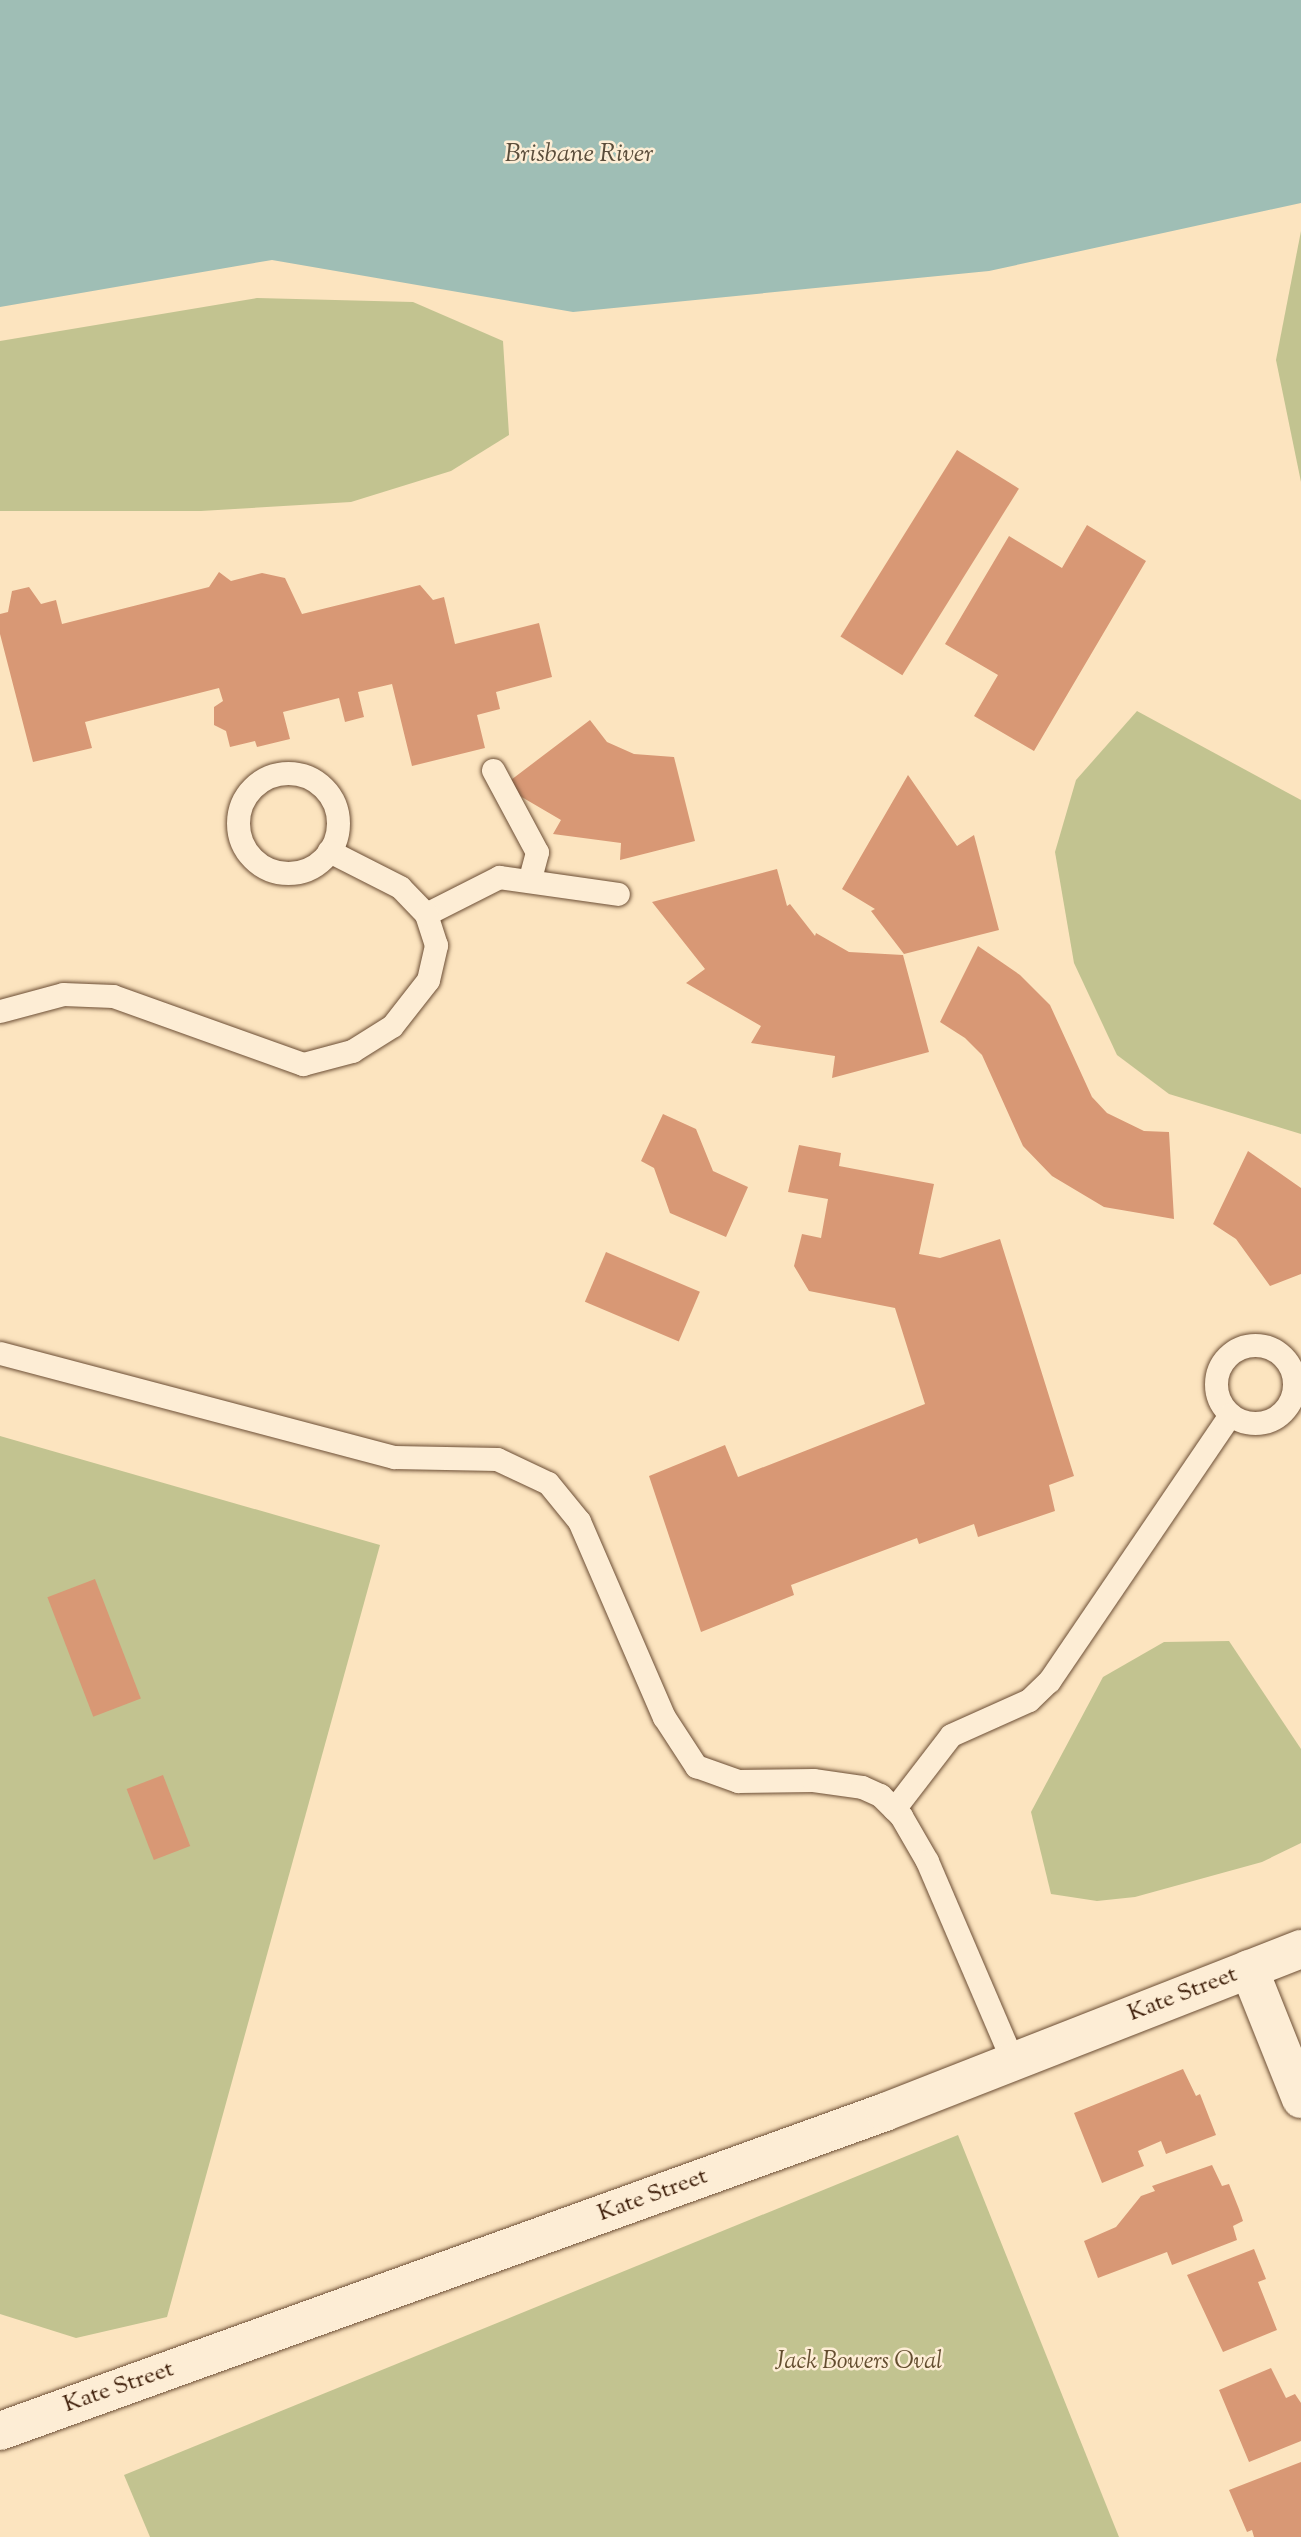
<!DOCTYPE html>
<style>
body{margin:0}
#map{position:relative;width:1301px;height:2537px;overflow:hidden;background:#fce4bf;font-family:"Sorts Mill Goudy",serif}
div>[style]{position:absolute}
[style*='--x']{left:calc(var(--x)*1px);top:calc(var(--y)*1px);width:calc(var(--w)*1px);rotate:calc(var(--a)*1deg)}
.green>*{inset:0;background:#c2c390}
.water>*{inset:0;background:#9fbeb5}
.building>*{inset:0;background:#d89875;transform-origin:0 0}
.roads{filter:drop-shadow(0 0 2px #6c4e35) drop-shadow(0 0 2px #6c4e35)}
.service>*{height:23px;margin:-11.5px;padding:0 11.5px;transform-origin:11.5px;border-radius:11.5px;background:#fdedd5}
.service>.ring{margin:-11.5px;padding:0;box-sizing:content-box;background:none;border:23px solid #fdedd5;border-radius:50%}
.minor>*{height:38px;margin:-19px;padding:0 19px;transform-origin:19px;border-radius:19px;background:#fdedd5}
.tertiary>*{height:38px;margin:-19px;padding:0 19px;transform-origin:19px;border-radius:19px;background:#fdedd5}
span{translate:-50% -50%;white-space:nowrap;text-align:center;line-height:1.15;-webkit-text-stroke:5px #fdedd5;paint-order:stroke}
.street-label{font-size:24px;color:#3c1c07}
.park-label{font-size:24px;color:#644e30;font-style:italic}
.water-label{font-size:26px;color:#5a4d3b;font-style:italic}
</style>
<div id="map">
<div class="green">
<i style="clip-path:polygon(1301px 231px,1301px 482px,1276px 360px)"></i>
<i style="clip-path:polygon(257px 298px,413px 302px,503px 341px,509px 435px,451px 471px,351px 502px,201px 511px,0 511px,0 341px)"></i>
<i style="clip-path:polygon(1137px 711px,1301px 800px,1301px 1134px,1169px 1094px,1117px 1055px,1074px 963px,1055px 852px,1076px 780px)"></i>
<i style="clip-path:polygon(0 1436px,380px 1545px,167px 2317px,76px 2338px,0 2314px)"></i>
<i style="clip-path:polygon(1229px 1641px,1301px 1749px,1301px 1843px,1262px 1862px,1135px 1897px,1097px 1901px,1051px 1894px,1031px 1812px,1103px 1677px,1164px 1642px)"></i>
<i style="clip-path:polygon(958px 2135px,1119px 2537px,150px 2537px,124px 2475px)"></i>
</div>
<div class="water">
<i style="clip-path:polygon(0 0,1301px 0,1301px 203px,989px 271px,573px 312px,272px 260px,0 307px)"></i>
</div>
<div class="building">
<i style="left:957px;top:450px;width:73px;height:220px;rotate:32deg"></i>
<i style="clip-path:polygon(1087px 525px,1146px 561px,1034px 751px,974px 716px,998px 675px,945px 644px,1009px 536px,1062px 568px)"></i>
<i style="clip-path:polygon(219px 572px,231px 581px,262px 573px,285px 578px,302px 614px,420px 585px,433px 600px,444px 597px,455px 644px,539px 623px,552px 677px,496px 692px,500px 709px,477px 715px,485px 748px,412px 766px,392px 684px,358px 692px,364px 717px,345px 722px,339px 698px,283px 712px,290px 739px,257px 747px,255px 741px,230px 747px,226px 731px,214px 725px,214px 707px,223px 701px,219px 688px,85px 722px,92px 748px,33px 762px,0 634px,0 614px,8px 612px,12px 591px,29px 587px,41px 604px,56px 600px,62px 624px,209px 587px)"></i>
<i style="clip-path:polygon(590px 720px,607px 742px,634px 754px,674px 757px,695px 841px,620px 860px,621px 843px,553px 834px,561px 820px,503px 786px)"></i>
<i style="clip-path:polygon(908px 775px,957px 846px,974px 835px,999px 930px,904px 954px,871px 911px,875px 909px,842px 889px)"></i>
<i style="clip-path:polygon(777px 869px,787px 906px,790px 904px,815px 936px,816px 933px,849px 952px,903px 955px,929px 1052px,832px 1078px,835px 1056px,751px 1043px,761px 1026px,686px 983px,705px 969px,652px 902px)"></i>
<i style="clip-path:polygon(978px 946px,1020px 975px,1050px 1005px,1092px 1097px,1107px 1113px,1144px 1131px,1169px 1132px,1174px 1219px,1104px 1207px,1052px 1176px,1023px 1146px,982px 1055px,965px 1038px,940px 1022px)"></i>
<i style="clip-path:polygon(663px 1114px,696px 1129px,713px 1171px,748px 1187px,726px 1237px,670px 1213px,654px 1168px,641px 1161px)"></i>
<i style="clip-path:polygon(799px 1145px,841px 1153px,839px 1166px,934px 1184px,919px 1254px,940px 1258px,1000px 1239px,1074px 1476px,1049px 1485px,1055px 1511px,978px 1537px,974px 1524px,919px 1544px,917px 1538px,791px 1585px,794px 1595px,701px 1632px,649px 1476px,725px 1445px,738px 1477px,925px 1404px,895px 1308px,809px 1291px,794px 1266px,802px 1234px,821px 1238px,828px 1199px,788px 1192px)"></i>
<i style="clip-path:polygon(1248px 1151px,1301px 1188px,1301px 1274px,1270px 1286px,1236px 1239px,1213px 1224px)"></i>
<i style="left:606px;top:1252px;width:102px;height:54px;rotate:23deg"></i>
<i style="left:95px;top:1579px;width:128px;height:51px;rotate:69deg"></i>
<i style="left:163px;top:1775px;width:76px;height:39px;rotate:69deg"></i>
<i style="clip-path:polygon(1183px 2069px,1196px 2096px,1200px 2094px,1216px 2135px,1166px 2154px,1161px 2141px,1138px 2151px,1144px 2166px,1102px 2183px,1074px 2113px)"></i>
<i style="clip-path:polygon(1212px 2165px,1222px 2186px,1229px 2184px,1239px 2209px,1243px 2221px,1233px 2226px,1237px 2240px,1172px 2265px,1167px 2252px,1098px 2278px,1084px 2241px,1116px 2227px,1141px 2196px,1155px 2191px,1152px 2186px)"></i>
<i style="clip-path:polygon(1254px 2249px,1266px 2279px,1258px 2282px,1277px 2330px,1223px 2352px,1187px 2275px)"></i>
<i style="clip-path:polygon(1271px 2368px,1286px 2398px,1295px 2394px,1301px 2403px,1301px 2441px,1249px 2462px,1219px 2390px)"></i>
<i style="clip-path:polygon(1301px 2462px,1301px 2537px,1254px 2537px,1252px 2530px,1247px 2532px,1229px 2490px)"></i>
</div>
<div class="roads">
<div class="service">
<i style="--x:493;--y:770;--w:93;--a:61.8"></i>
<i style="--x:537;--y:852;--w:30;--a:105"></i>
<i class="ring" style="left:238px;top:773px;width:77px;height:77px"></i>
<i style="--x:426;--y:914;--w:82;--a:-26.9"></i>
<i style="--x:499;--y:877;--w:120;--a:8.1"></i>
<i style="--x:0;--y:1011;--w:65;--a:-15.1"></i>
<i style="--x:63;--y:994;--w:50;--a:2.3"></i>
<i style="--x:113;--y:996;--w:202;--a:19.7"></i>
<i style="--x:303;--y:1064;--w:51;--a:-14.9"></i>
<i style="--x:352;--y:1051;--w:47;--a:-32"></i>
<i style="--x:392;--y:1026;--w:58;--a:-52"></i>
<i style="--x:428;--y:980;--w:36;--a:-77"></i>
<i style="--x:436;--y:945;--w:33;--a:-108"></i>
<i style="--x:426;--y:914;--w:37;--a:-134"></i>
<i style="--x:400;--y:887;--w:80;--a:-153.1"></i>
<i class="ring" style="left:1216px;top:1345px;width:55px;height:55px"></i>
<i style="--x:0;--y:1353;--w:407;--a:14.8"></i>
<i style="--x:394;--y:1457;--w:103;--a:1.1"></i>
<i style="--x:497;--y:1459;--w:56;--a:25.2"></i>
<i style="--x:548;--y:1483;--w:49;--a:50.8"></i>
<i style="--x:579;--y:1521;--w:214;--a:66.6"></i>
<i style="--x:664;--y:1717;--w:59;--a:56.9"></i>
<i style="--x:696;--y:1766;--w:45;--a:19.7"></i>
<i style="--x:738;--y:1781;--w:75;--a:-0.8"></i>
<i style="--x:813;--y:1780;--w:49;--a:8.1"></i>
<i style="--x:862;--y:1787;--w:20;--a:24"></i>
<i style="--x:880;--y:1795;--w:30;--a:45"></i>
<i style="--x:901;--y:1816;--w:52;--a:60"></i>
<i style="--x:927;--y:1861;--w:219;--a:66.8"></i>
<i style="--x:894;--y:1809;--w:93;--a:-52.4"></i>
<i style="--x:951;--y:1735;--w:85;--a:-24.2"></i>
<i style="--x:1029;--y:1700;--w:28;--a:-44"></i>
<i style="--x:1049;--y:1681;--w:322;--a:-55.8"></i>
</div>
<div class="minor">
<i style="--x:1249;--y:1969;--w:140;--a:68.2"></i>
</div>
<div class="tertiary">
<i style="--x:0;--y:2431;--w:941;--a:-19.82"></i>
<i style="--x:885;--y:2112;--w:447;--a:-21.4"></i>
</div>
</div>
<div class="street-label">
<span style="left:1183px;top:1995px;rotate:-21deg">Kate Street</span>
<span style="left:653px;top:2196px;rotate:-20deg">Kate Street</span>
<span style="left:119px;top:2388px;rotate:-19deg">Kate Street</span>
</div>
<div class="park-label">
<span style="left:859px;top:2363px">Jack Bowers Oval</span>
</div>
<div class="water-label">
<span style="left:579px;top:155px">Brisbane River</span>
</div>
</div>
